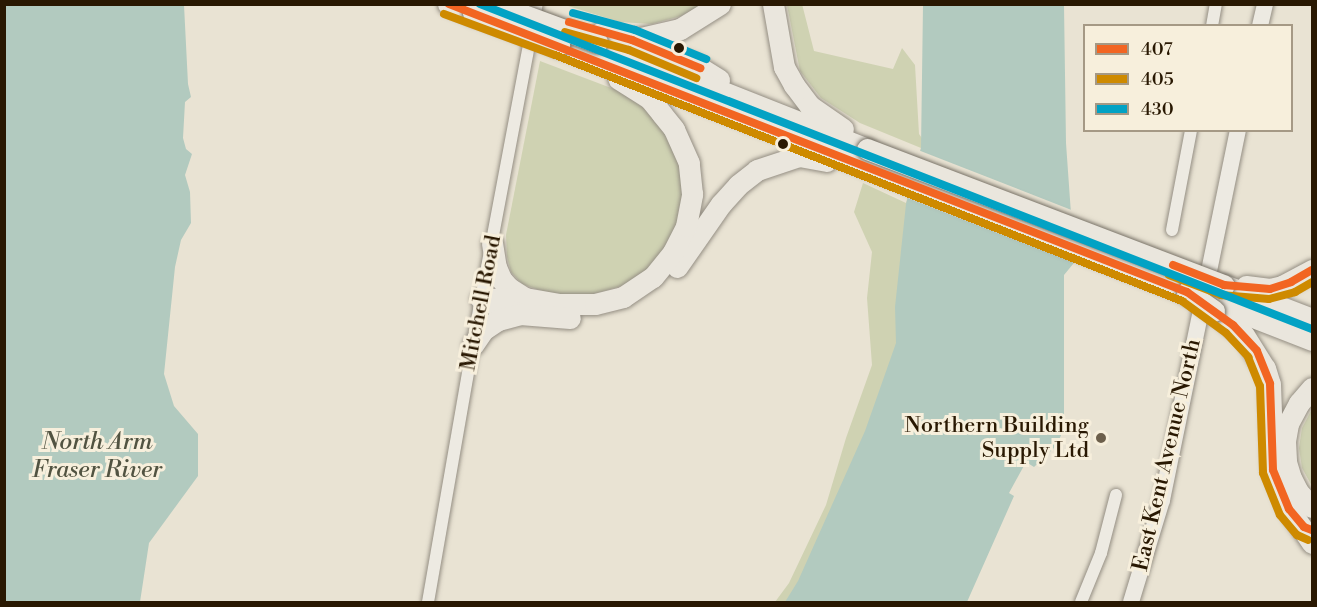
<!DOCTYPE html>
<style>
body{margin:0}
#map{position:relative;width:1317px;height:607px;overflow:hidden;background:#e9e3d3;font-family:"Libre Bodoni",serif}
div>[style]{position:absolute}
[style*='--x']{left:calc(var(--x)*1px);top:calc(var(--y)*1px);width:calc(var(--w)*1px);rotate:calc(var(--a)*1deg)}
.green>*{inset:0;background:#cfd2b2}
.water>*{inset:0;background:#b2cabf}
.pier>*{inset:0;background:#e9e3d3}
.roads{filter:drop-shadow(0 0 2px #948e83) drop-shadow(0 0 2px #948e83)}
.street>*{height:12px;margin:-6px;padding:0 6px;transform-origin:6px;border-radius:6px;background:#edeae2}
.secondary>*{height:16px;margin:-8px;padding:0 8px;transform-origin:8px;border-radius:8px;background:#edeae2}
.highway>*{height:21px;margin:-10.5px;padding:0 10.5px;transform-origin:10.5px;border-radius:10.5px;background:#eae6dd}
.bridges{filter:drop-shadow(0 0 2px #787267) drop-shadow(0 0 2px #787267)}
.highway-bridge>*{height:21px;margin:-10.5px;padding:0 10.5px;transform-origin:10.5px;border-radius:10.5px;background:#eae6dd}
.bus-1>*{height:8px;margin:-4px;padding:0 4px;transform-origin:4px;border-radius:4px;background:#f26522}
.bus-2>*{height:8px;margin:-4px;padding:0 4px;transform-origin:4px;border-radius:4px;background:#ce8a00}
.bus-3>*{height:8px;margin:-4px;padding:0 4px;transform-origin:4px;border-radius:4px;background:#02a2c4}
.dots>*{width:16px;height:16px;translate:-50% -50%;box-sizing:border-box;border:3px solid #f7efdc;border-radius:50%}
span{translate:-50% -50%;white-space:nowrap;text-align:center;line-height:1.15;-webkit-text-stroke:6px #f7efdc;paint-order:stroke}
.street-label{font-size:22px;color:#291802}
.poi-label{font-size:22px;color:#291802}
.right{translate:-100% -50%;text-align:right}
.water-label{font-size:24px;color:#515341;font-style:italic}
.frame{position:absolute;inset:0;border:6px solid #291802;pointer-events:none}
.legend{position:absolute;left:1083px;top:24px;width:210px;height:108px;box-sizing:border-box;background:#f7efdc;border:2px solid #a59985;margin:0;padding:8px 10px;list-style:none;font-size:18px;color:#291802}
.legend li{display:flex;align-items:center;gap:12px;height:30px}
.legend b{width:30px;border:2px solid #a59985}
</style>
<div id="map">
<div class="green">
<i style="clip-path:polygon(802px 4px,814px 51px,893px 69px,902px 48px,915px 65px,919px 134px,931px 151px,918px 307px,798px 602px,775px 602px,789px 583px,826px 505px,846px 438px,872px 365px,867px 298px,872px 252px,854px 212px,863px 183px,906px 203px,921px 148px,860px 123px,821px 98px,800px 71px,787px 5px)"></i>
<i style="clip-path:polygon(565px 5px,702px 5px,681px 16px,652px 24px,620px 22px)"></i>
<i style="clip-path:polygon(540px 61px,619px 91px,645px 109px,678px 147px,683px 190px,678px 226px,647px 274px,621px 286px,587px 296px,551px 294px,522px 284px,511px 272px,507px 257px,506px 235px)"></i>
<i style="clip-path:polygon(1312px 409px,1312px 486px,1302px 468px,1299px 448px,1302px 428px)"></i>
</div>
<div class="water">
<i style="clip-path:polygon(4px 5px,184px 5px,188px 84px,191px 97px,185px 102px,183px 138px,186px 149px,192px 154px,185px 175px,190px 192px,191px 223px,181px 240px,175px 267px,164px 374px,174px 406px,198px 434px,198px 476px,149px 543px,140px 602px,5px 602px)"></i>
<i style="clip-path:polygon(923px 5px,1064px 5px,1066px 143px,1072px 228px,1078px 258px,1064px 275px,1064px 429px,1056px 446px,1034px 467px,1026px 462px,1009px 493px,1014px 496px,967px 602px,785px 602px,798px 581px,865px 431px,896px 343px,895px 307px,906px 204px,921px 148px)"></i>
</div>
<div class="pier">
<i style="clip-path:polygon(918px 150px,1074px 211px,1081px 259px,1077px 264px,905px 197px)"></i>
</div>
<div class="roads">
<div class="street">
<i style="--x:1212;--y:26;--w:22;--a:-80"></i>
<i style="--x:1172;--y:230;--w:102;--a:-79.2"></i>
<i style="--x:428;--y:602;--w:308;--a:-80.1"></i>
<i style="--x:481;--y:299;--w:300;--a:-79.3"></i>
<i style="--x:1081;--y:602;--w:53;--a:-67.8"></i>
<i style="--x:1101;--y:553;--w:60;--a:-75.5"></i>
</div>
<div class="secondary">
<i style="--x:1260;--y:26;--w:23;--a:-77"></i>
<i style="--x:1131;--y:602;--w:107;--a:-73.1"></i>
<i style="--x:1162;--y:500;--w:378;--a:-78.4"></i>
</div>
<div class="highway">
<i style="--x:448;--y:4;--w:27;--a:20"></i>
<i style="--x:773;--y:4;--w:64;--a:80.1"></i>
<i style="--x:784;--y:67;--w:21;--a:61"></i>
<i style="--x:794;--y:85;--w:26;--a:53"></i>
<i style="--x:810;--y:106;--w:40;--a:34.9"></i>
<i style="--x:600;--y:33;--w:33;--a:12"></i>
<i style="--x:632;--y:40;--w:70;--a:21.8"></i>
<i style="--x:697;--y:66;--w:26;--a:32"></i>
<i style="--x:632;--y:40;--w:49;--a:-12.9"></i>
<i style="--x:680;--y:29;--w:47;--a:-32"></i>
<i style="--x:597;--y:42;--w:290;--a:21.6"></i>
<i style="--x:559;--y:45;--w:675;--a:21.47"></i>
<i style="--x:492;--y:243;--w:24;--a:81"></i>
<i style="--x:496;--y:267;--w:13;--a:67"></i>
<i style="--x:501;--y:279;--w:12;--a:48"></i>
<i style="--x:509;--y:288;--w:19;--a:32"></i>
<i style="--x:677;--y:267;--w:77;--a:-55.1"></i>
<i style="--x:721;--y:204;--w:25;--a:-48"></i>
<i style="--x:738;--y:185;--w:24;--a:-38"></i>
<i style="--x:757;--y:170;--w:44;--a:-18.4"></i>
<i style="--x:799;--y:156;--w:28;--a:10"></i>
<i style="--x:1224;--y:285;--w:94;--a:21.1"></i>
<i style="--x:1246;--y:286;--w:24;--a:7"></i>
<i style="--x:1270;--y:289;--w:12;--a:-14"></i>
<i style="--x:1282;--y:286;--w:34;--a:-28"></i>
<i style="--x:481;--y:299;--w:44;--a:-1.3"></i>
<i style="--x:525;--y:298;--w:35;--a:10"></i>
<i style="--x:559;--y:304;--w:36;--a:0"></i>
<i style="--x:595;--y:304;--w:29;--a:-14"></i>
<i style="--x:623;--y:297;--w:36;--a:-34"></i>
<i style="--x:653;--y:277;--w:32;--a:-51"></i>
<i style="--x:673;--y:252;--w:29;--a:-63"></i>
<i style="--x:686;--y:226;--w:33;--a:-79"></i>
<i style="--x:692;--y:194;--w:31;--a:-96"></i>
<i style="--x:689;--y:163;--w:37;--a:-114"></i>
<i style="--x:674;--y:129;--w:19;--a:-129"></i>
<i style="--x:662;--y:114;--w:21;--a:-129"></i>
<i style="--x:649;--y:98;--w:36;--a:-148"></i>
<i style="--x:1217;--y:303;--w:102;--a:21.3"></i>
<i style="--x:493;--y:304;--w:29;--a:20"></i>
<i style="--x:520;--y:314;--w:50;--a:4.6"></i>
<i style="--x:1214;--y:311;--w:38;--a:39"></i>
<i style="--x:1244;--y:335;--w:39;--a:58"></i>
<i style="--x:1265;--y:368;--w:17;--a:73"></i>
<i style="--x:1270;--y:384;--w:86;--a:88"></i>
<i style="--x:1273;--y:470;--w:42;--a:67.7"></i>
<i style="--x:1289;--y:509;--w:41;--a:55.9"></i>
<i style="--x:473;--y:345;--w:18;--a:-56"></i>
<i style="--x:483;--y:330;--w:18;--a:-34"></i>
<i style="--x:498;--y:320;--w:23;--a:-15"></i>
<i style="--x:1312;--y:388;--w:20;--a:131"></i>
<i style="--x:1299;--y:403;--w:24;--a:118"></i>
<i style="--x:1288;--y:424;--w:17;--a:100"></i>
<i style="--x:1285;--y:441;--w:21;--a:87"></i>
<i style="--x:1286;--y:462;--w:17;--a:73"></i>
<i style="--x:1291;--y:478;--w:16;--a:63"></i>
<i style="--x:1298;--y:492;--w:21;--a:47"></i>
</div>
</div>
<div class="bridges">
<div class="highway-bridge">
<i style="--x:494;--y:4;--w:110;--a:20.3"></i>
<i style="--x:473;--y:13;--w:92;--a:20.4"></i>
<i style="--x:867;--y:149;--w:382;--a:20.9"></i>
<i style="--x:1187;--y:292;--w:33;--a:35"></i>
</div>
</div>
<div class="bus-1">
<i style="--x:449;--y:4;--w:792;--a:21.32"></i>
<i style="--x:1187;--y:292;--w:57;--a:35.7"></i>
<i style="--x:1233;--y:325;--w:35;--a:47"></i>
<i style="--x:1257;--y:351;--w:35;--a:68"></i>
<i style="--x:1270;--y:384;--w:86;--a:88"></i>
<i style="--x:1273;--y:470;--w:42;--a:67.7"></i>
<i style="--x:1289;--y:509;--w:23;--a:50"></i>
<i style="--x:1304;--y:527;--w:9;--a:21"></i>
<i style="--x:569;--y:22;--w:66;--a:15.9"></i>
<i style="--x:632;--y:40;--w:74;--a:22.4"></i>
<i style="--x:1173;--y:265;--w:55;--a:21.4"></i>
<i style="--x:1224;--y:285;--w:46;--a:5"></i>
<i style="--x:1270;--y:289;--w:22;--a:-18"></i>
<i style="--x:1291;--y:282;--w:24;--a:-30"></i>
</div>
<div class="bus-2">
<i style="--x:444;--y:14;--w:118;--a:20.3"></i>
<i style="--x:555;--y:55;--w:674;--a:21.42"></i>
<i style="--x:1182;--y:301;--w:54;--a:36"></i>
<i style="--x:1226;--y:333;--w:33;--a:47"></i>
<i style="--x:1248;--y:357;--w:31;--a:68"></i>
<i style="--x:1260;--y:386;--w:87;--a:88"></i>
<i style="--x:1263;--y:473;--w:45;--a:68"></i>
<i style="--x:1280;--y:515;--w:26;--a:50"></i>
<i style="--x:1297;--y:535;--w:12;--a:24"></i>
<i style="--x:565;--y:32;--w:66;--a:15.7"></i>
<i style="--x:629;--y:50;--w:73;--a:22.7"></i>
<i style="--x:1169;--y:275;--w:56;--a:21"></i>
<i style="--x:1221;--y:295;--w:48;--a:4.8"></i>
<i style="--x:1269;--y:299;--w:27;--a:-15"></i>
<i style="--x:1295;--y:292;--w:20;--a:-30"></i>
</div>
<div class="bus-3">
<i style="--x:480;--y:4;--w:893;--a:21.34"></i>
<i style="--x:573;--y:13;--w:64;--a:15.3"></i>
<i style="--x:635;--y:30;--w:77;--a:22.2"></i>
</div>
<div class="dots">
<i style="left:679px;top:48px;background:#291802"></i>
<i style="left:783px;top:144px;background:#291802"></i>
<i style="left:1101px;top:438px;background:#6c5f4b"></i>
</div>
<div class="street-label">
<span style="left:481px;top:303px;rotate:-79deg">Mitchell Road</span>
<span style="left:1167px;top:455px;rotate:-77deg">East Kent Avenue North</span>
</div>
<div class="poi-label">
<span class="right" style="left:1089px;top:438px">Northern Building<br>Supply Ltd</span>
</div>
<div class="water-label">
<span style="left:97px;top:457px">North Arm<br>Fraser River</span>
</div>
<div class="frame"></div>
<ul class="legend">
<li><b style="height:8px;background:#f26522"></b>407</li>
<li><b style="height:8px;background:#ce8a00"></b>405</li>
<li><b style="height:8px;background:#02a2c4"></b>430</li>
</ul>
</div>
